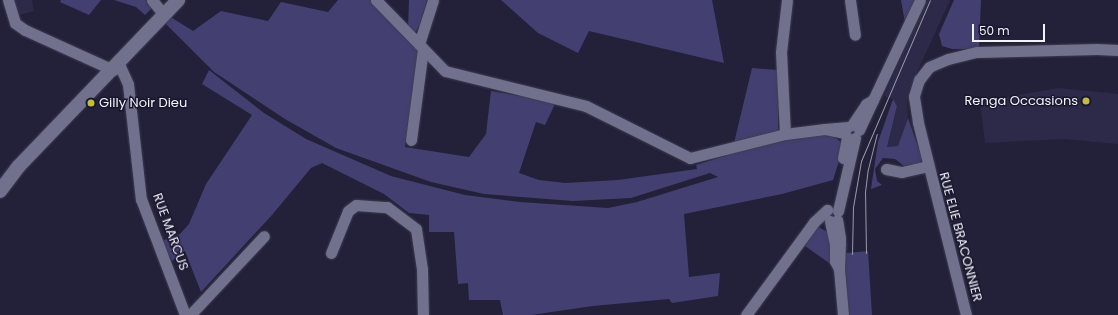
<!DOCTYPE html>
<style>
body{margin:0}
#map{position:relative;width:1118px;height:315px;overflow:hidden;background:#222139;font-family:Poppins,sans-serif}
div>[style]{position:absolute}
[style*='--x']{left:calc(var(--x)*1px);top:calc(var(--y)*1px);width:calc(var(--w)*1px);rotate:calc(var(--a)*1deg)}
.built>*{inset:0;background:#2c2a48}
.green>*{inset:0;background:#433f71}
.roads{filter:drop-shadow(0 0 1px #3f3d50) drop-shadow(0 0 1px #3f3d50)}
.minor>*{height:11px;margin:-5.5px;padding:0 5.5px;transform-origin:5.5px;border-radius:5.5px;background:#71718e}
.tertiary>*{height:14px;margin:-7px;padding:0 7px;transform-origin:7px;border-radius:7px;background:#71718e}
.tram>*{height:1px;margin:-0.5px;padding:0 0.5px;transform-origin:0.5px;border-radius:0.5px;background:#9a9aaa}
.dots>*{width:11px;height:11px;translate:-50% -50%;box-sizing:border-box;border:2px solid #19172e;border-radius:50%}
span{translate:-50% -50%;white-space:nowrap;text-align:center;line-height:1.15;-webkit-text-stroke:3px #19172e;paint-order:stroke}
.poi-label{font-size:13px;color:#f3f3fd}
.right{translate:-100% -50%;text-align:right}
.left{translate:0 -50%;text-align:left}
.street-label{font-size:13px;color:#f3f3fd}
.scale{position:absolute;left:972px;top:24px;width:73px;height:18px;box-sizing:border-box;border:2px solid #f3f3fd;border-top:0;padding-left:5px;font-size:12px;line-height:14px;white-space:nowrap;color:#f3f3fd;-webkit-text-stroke:3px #19172e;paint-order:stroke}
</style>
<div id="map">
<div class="built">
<i style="clip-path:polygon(13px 0,32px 0,34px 11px,16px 16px)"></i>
<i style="clip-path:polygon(927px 0,950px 0,909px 90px,907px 101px,908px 118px,898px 146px,887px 147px,897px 106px,893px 99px,884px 96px)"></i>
<i style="clip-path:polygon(1058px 88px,1118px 94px,1118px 144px,1064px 139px,985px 143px,980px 102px)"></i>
</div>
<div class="green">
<i style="clip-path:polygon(61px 0,101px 0,89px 15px,60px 2px)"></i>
<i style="clip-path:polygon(114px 0,146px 0,152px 8px,145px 15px,136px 7px)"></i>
<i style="clip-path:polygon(338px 0,371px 0,416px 46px,418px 57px,416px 80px,405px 147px,469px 157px,486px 134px,491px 91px,556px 102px,545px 125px,536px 122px,519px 173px,539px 180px,565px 183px,618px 180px,697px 169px,696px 165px,734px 153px,783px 140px,822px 134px,836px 138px,844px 145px,833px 180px,782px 194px,684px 214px,689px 277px,720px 273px,718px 296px,672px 303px,669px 299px,593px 306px,531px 315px,503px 315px,500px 300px,469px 300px,468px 283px,458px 284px,454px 232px,429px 232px,429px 215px,409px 213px,384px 194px,322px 163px,311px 168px,272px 215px,201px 292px,185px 251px,172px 261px,162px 241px,180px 234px,189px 224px,206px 184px,252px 115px,202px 84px,209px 70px,264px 113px,306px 139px,391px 176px,465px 195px,520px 202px,608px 208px,637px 202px,718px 177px,710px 173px,631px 198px,573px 201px,484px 194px,431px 182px,336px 148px,285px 119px,214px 72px,164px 22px,169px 16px,193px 31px,221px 11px,268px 21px,281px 2px,328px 12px)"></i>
<i style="clip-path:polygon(409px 0,427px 0,420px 25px,414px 34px,408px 28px)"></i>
<i style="clip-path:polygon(501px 0,712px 0,724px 63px,589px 31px,578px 53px,538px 33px)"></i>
<i style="clip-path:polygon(901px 0,915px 0,905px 23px)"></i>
<i style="clip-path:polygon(954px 0,981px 0,979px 49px,952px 49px,942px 46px,939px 34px)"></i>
<i style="clip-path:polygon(752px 68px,778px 70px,778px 131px,734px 143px)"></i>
<i style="clip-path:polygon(893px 99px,897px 106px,887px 147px,898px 146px,908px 118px,922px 158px,920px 163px,904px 166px,895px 159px,883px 158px,875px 169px,877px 181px,882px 185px,871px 189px,878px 142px)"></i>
<i style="clip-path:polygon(817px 226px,829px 233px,832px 265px,805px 246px)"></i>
<i style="clip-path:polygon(843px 243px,847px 243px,846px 253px,868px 251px,872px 315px,849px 315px)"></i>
</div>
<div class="roads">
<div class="minor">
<i style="--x:8;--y:0;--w:24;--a:73"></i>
<i style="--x:15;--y:23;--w:12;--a:35"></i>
<i style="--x:25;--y:30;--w:97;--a:24.4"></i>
<i style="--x:152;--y:0;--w:19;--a:51"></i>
<i style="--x:376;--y:0;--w:99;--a:45.8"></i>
<i style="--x:445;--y:71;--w:145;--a:13.9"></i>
<i style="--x:586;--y:106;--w:116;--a:26.6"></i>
<i style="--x:690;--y:158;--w:98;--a:-14.2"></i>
<i style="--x:785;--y:134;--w:40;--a:-7.1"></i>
<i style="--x:850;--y:0;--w:35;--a:82"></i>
<i style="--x:419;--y:44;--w:46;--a:-72.3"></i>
<i style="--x:119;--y:64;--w:22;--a:66"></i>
<i style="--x:128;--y:84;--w:116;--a:83.6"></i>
<i style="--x:141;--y:199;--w:124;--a:69.2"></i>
<i style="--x:873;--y:100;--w:110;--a:-64.8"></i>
<i style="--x:852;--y:125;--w:25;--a:-56"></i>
<i style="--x:866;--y:104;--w:8;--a:-30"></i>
<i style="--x:873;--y:100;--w:33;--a:115"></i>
<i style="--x:845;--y:133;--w:20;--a:-169"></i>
<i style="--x:825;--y:129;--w:23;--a:-5"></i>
<i style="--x:785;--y:134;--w:82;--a:-92.8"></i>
<i style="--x:781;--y:52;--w:52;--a:-83.4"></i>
<i style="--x:411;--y:140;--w:92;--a:-82.5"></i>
<i style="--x:843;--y:158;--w:21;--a:-79"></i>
<i style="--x:886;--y:169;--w:16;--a:11"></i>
<i style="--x:902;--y:172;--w:26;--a:-13"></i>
<i style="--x:838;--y:211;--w:75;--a:-76.9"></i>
<i style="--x:830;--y:221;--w:24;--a:78"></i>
<i style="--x:835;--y:244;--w:17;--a:90"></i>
<i style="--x:835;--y:261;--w:9;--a:63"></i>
<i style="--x:839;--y:269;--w:31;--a:-88"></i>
<i style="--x:840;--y:238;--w:18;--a:-99"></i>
<i style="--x:331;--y:253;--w:45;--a:-68"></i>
<i style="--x:348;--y:211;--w:10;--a:-37"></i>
<i style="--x:356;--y:205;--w:31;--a:4"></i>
<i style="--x:387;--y:207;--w:36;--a:37"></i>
<i style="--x:416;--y:229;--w:40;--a:81.5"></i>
<i style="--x:422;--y:269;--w:46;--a:88.8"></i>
<i style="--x:839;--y:269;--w:46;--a:85"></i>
<i style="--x:190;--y:315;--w:108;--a:-46.9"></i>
<i style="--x:746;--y:315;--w:115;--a:-53.8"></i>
<i style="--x:814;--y:222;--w:18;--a:-43"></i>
<i style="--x:966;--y:315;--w:199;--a:-104"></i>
<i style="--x:918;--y:122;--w:26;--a:-99"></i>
<i style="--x:914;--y:96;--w:17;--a:-73"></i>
<i style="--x:919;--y:80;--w:16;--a:-52"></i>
<i style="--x:929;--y:67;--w:21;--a:-23"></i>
<i style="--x:948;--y:59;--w:30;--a:-14"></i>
<i style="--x:977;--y:52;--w:120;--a:-1.4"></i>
<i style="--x:1097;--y:49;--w:21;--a:3"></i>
</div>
<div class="tertiary">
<i style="--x:0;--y:191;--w:31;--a:-53"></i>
<i style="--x:19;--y:166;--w:230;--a:-46.2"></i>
</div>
</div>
<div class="tram">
<i style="--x:866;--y:253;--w:61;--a:-90.9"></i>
<i style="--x:865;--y:192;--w:23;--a:-83"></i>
<i style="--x:868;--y:169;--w:36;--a:-76"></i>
<i style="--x:852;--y:254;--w:47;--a:-88.8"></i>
<i style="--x:853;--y:207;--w:47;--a:-80.1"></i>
<i style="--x:861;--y:161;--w:175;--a:-66.8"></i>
</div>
<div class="dots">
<i style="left:1086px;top:101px;background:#c4bc3d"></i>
<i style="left:91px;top:103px;background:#c4bc3d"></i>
</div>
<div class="poi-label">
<span class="right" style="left:1078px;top:101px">Renga Occasions</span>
<span class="left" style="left:99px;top:103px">Gilly Noir Dieu</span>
</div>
<div class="street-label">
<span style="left:170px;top:232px;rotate:70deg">RUE MARCUS</span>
<span style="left:960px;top:237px;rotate:75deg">RUE ELIE BRACONNIER</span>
</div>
<div class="scale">50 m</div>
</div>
